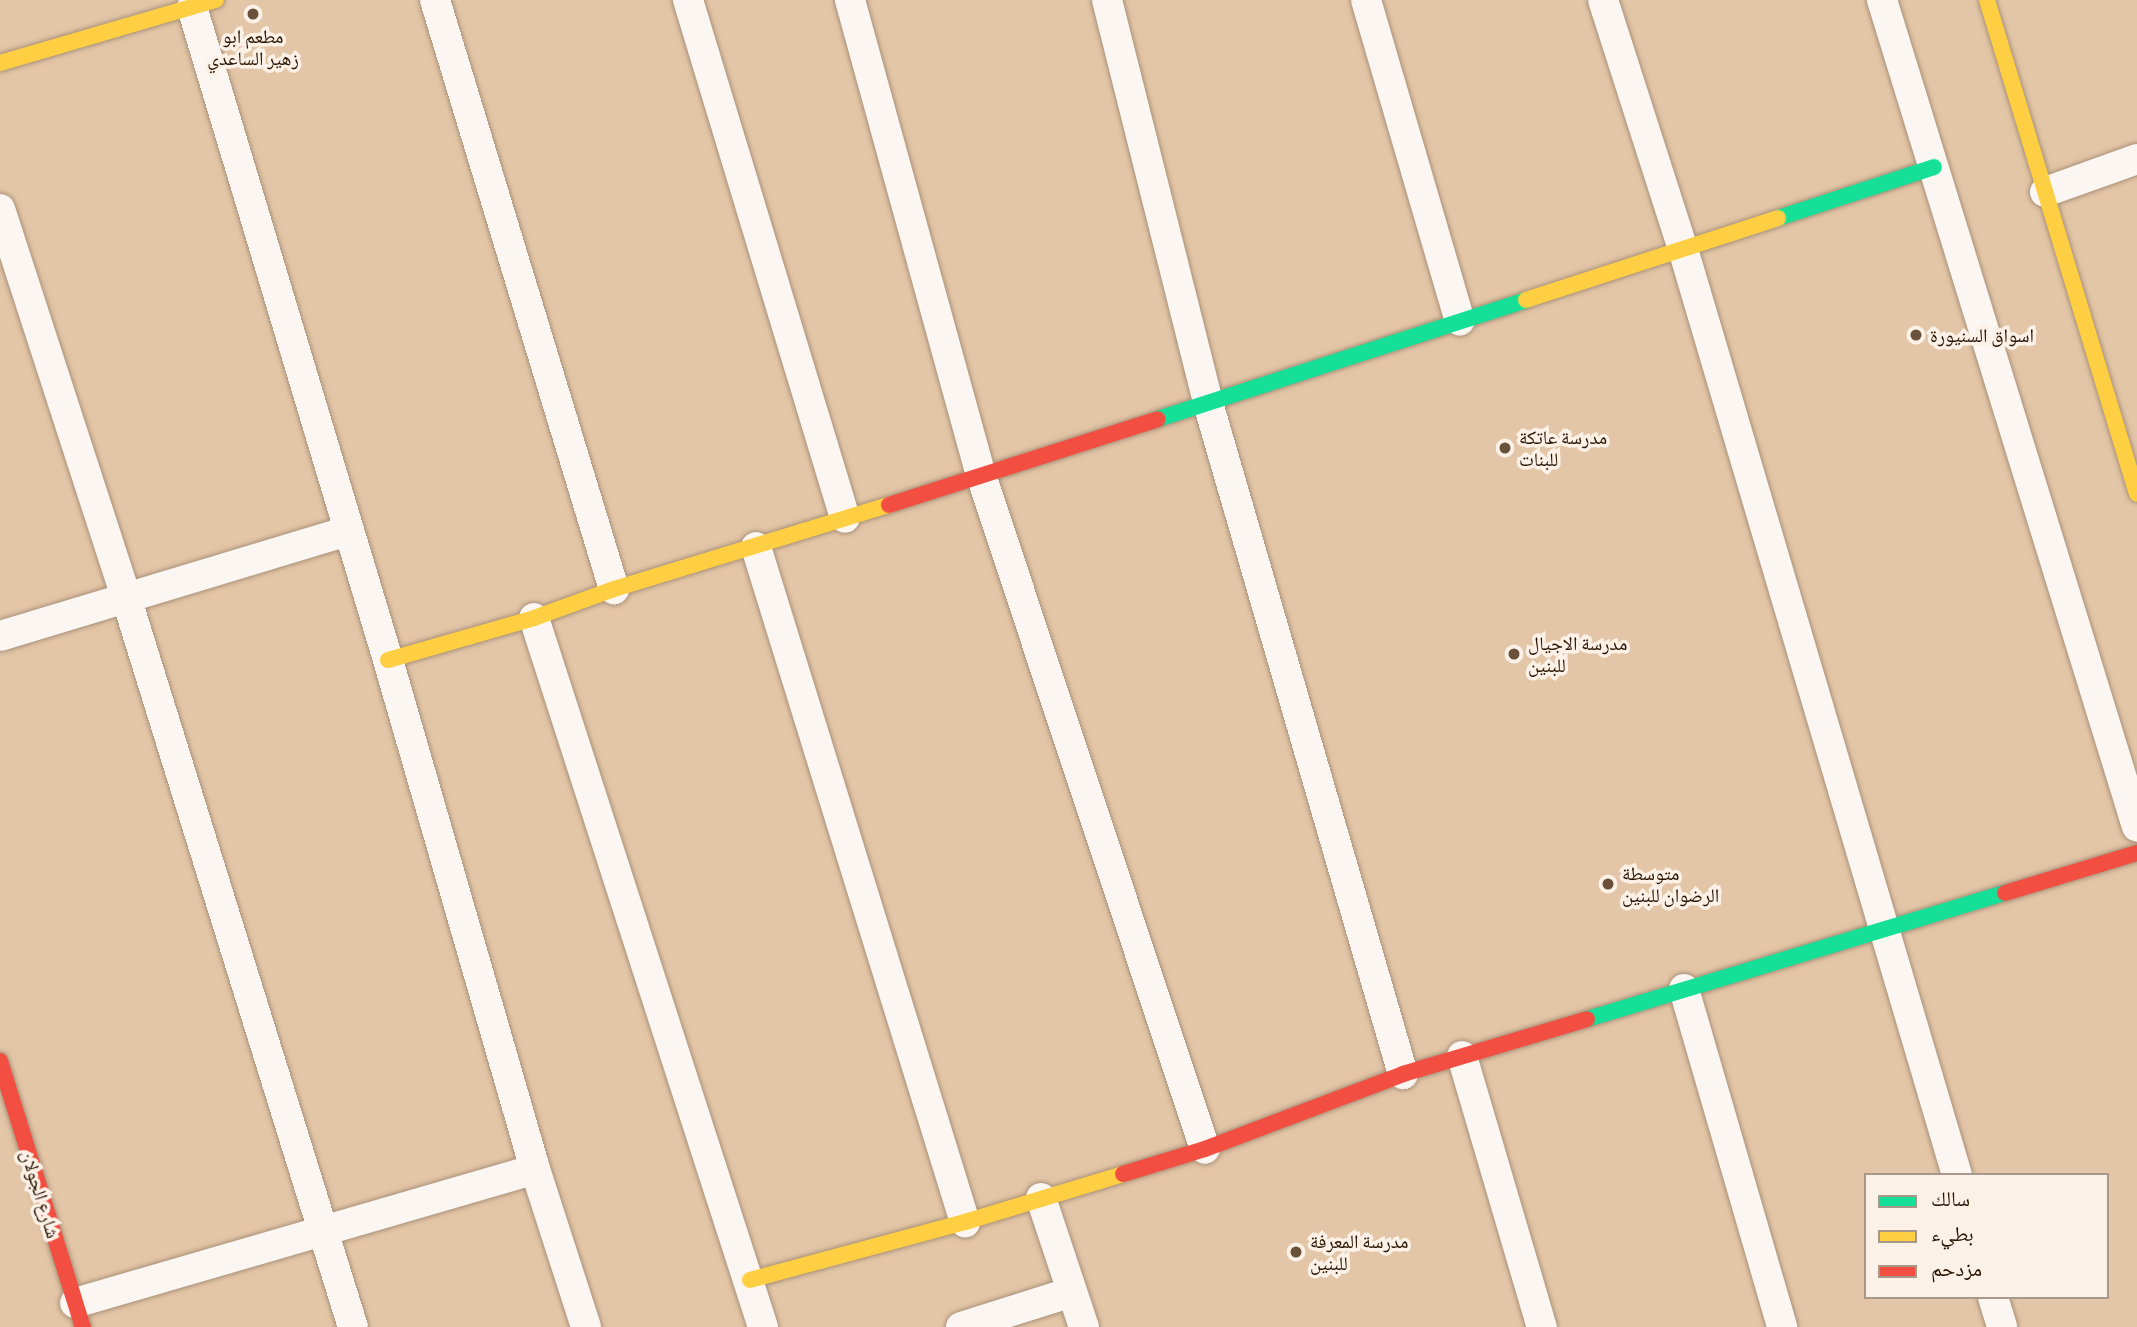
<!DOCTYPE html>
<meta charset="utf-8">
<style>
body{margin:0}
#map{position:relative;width:2137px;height:1327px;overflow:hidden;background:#e3c5a7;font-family:Barlow,"Noto Naskh Arabic",sans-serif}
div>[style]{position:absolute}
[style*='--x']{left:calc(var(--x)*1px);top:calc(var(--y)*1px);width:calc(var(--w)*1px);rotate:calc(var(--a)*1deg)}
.roads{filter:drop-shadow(0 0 2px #a89178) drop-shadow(0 0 2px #a89178)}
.street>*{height:30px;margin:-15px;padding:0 15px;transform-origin:15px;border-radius:15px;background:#fbf6f2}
.fast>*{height:16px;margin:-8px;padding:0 8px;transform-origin:8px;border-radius:8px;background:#16e098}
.slow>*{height:16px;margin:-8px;padding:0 8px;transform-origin:8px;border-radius:8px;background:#ffcf43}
.jam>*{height:16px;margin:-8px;padding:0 8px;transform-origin:8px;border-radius:8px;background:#f24e42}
.dots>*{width:19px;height:19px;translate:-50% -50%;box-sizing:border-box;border:4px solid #fcf1e6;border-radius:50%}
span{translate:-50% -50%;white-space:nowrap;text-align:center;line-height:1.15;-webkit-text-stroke:7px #fcf1e6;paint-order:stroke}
.poi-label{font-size:19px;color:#271300}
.left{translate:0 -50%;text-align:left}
.street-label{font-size:19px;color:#271300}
.legend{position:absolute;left:1864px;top:1173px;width:245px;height:126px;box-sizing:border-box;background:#fcf1e6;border:2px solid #a7988a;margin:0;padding:9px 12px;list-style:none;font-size:21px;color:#271300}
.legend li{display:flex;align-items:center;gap:14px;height:35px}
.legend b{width:35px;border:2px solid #a7988a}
</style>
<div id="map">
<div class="roads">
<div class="street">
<i style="--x:435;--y:0;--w:616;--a:73.1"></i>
<i style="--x:688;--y:0;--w:541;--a:73.14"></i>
<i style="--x:850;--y:0;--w:493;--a:74.6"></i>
<i style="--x:981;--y:475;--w:710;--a:71.62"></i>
<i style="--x:1107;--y:0;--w:415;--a:75.9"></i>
<i style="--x:1208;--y:403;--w:699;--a:73.8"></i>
<i style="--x:1366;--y:0;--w:334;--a:73.7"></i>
<i style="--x:1603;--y:0;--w:262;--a:72.2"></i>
<i style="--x:1683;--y:249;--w:966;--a:73.52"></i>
<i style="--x:1882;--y:0;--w:865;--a:72.86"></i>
<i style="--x:192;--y:7;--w:682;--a:73.29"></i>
<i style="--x:388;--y:660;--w:530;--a:73.89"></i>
<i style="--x:535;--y:1169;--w:166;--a:72.1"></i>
<i style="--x:2045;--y:192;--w:98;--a:-19.7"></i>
<i style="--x:0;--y:209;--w:408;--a:72"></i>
<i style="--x:126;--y:597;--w:764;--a:72.73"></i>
<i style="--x:756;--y:547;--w:707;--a:72.8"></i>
<i style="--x:534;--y:618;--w:745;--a:72.1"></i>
<i style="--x:0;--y:636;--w:363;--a:-16.8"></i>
<i style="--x:1684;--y:989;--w:352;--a:73.8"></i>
<i style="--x:1462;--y:1056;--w:283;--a:73.6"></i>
<i style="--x:1041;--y:1198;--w:136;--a:71.6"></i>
<i style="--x:1993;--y:1297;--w:31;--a:73"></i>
<i style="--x:75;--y:1303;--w:479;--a:-16.2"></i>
<i style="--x:961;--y:1327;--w:116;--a:-17.5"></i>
</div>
<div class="fast">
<i style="--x:1778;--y:218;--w:164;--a:-18.1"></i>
<i style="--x:1158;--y:419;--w:387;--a:-17.9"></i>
<i style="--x:1587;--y:1019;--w:437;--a:-16.8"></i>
</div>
<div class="slow">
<i style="--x:1987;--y:0;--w:516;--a:73.11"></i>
<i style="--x:0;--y:63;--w:225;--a:-16.3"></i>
<i style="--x:1526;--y:300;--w:265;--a:-18"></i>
<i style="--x:388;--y:660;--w:152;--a:-16"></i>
<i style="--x:534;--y:618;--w:85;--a:-19.9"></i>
<i style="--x:614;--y:589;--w:288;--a:-17"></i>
<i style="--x:750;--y:1280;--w:223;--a:-15.1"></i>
<i style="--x:965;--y:1222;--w:165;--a:-16.9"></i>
</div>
<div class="jam">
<i style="--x:889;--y:505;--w:282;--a:-17.7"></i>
<i style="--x:2005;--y:893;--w:138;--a:-16.9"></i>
<i style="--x:0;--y:1061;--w:279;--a:72.7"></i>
<i style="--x:1123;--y:1174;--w:86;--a:-17"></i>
<i style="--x:1205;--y:1149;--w:212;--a:-20.7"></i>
<i style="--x:1403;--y:1074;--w:192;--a:-16.6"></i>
</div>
</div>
<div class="dots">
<i style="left:253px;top:14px;background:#69513a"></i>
<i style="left:1916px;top:335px;background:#69513a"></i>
<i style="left:1505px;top:448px;background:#69513a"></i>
<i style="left:1514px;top:654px;background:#69513a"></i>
<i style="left:1608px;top:884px;background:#69513a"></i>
<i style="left:1296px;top:1252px;background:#69513a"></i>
</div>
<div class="poi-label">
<span style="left:253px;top:47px">مطعم ابو<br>زهير الساعدي</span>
<span class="left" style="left:1930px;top:335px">اسواق السنيورة</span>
<span class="left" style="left:1519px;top:448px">مدرسة عاتكة<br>للبنات</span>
<span class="left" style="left:1528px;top:654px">مدرسة الاجيال<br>للبنين</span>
<span class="left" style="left:1622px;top:884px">متوسطة<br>الرضوان للبنين</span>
<span class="left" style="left:1310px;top:1252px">مدرسة المعرفة<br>للبنين</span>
</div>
<div class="street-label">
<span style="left:41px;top:1194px;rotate:73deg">شارع الجولان</span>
</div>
<ul class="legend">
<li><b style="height:9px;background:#16e098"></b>سالك</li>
<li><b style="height:9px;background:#ffcf43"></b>بطيء</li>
<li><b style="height:9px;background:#f24e42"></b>مزدحم</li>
</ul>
</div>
